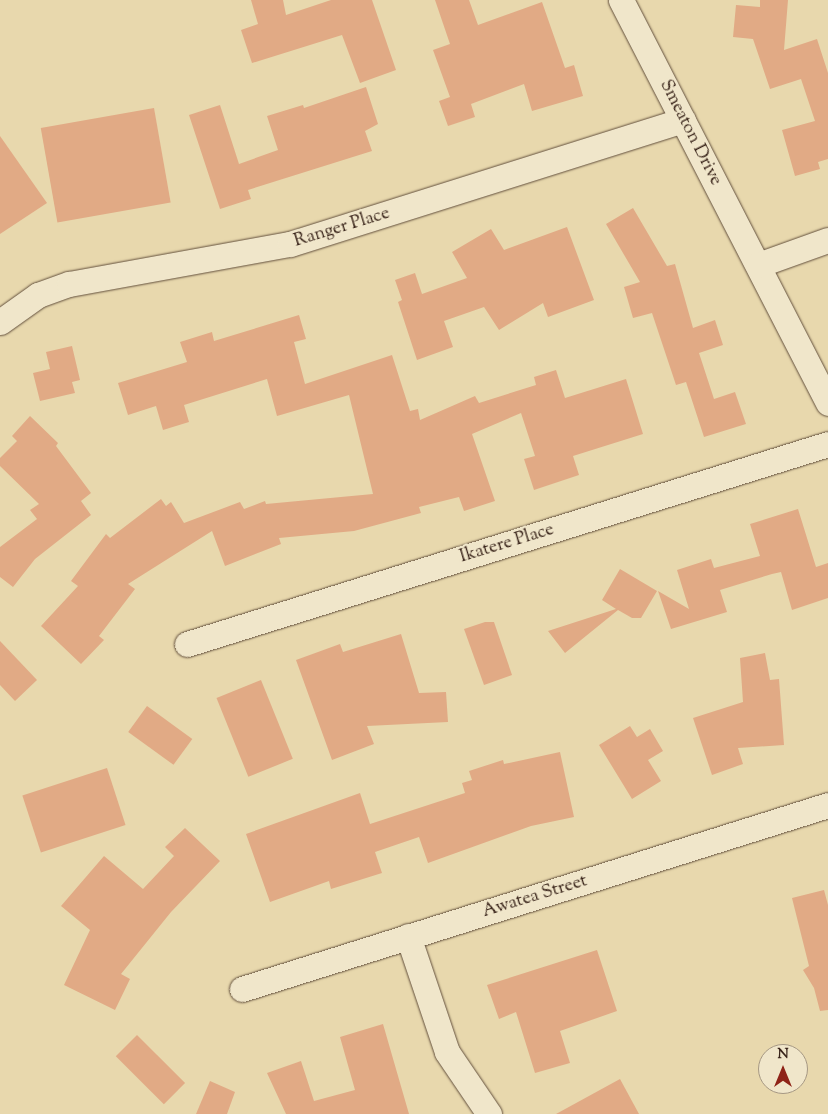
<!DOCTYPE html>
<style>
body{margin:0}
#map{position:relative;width:828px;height:1114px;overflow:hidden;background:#e8d8ad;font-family:"Sorts Mill Goudy",serif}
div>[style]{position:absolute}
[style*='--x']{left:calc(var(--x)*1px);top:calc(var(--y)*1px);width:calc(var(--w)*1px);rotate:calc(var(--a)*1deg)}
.building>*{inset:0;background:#e1aa85;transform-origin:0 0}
.roads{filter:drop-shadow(0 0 1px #63503d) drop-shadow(0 0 1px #63503d)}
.street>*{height:25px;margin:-12.5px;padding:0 12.5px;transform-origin:12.5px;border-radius:12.5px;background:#f0e6ca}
span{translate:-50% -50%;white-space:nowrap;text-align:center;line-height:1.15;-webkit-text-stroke:4.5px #f0e6ca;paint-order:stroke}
.street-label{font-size:18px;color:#372218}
.north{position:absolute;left:758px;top:1044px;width:50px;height:50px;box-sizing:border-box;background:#f0e6ca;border:1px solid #a69883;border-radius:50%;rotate:0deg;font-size:14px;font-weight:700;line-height:20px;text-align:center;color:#372218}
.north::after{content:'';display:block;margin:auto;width:18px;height:22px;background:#8f2418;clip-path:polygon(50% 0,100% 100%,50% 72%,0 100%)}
</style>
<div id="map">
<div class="building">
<i style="clip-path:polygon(251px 0,283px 0,286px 15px,331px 0,372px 0,396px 70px,360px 83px,342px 35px,252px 63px,241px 30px,258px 24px)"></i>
<i style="clip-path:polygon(435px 0,469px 0,478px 25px,542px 2px,565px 68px,574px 65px,583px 96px,532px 111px,524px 84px,471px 104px,475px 117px,448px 126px,439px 101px,450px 97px,433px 50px,450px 44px)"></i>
<i style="clip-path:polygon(760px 0,788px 0,784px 50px,817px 39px,828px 73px,828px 159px,818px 162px,820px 169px,795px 176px,782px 130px,815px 121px,801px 79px,770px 89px,753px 39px,733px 37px,736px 5px,760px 7px)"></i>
<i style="clip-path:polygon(366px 87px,378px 124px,365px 131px,372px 151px,248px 190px,251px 199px,220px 209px,189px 115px,220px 105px,239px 164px,278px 150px,267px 116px,303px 105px,304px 108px)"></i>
<i style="left:154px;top:108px;width:96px;height:115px;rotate:80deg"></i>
<i style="clip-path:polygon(0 136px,47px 203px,0 234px)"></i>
<i style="clip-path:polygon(633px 208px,667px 266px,675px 264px,693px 328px,715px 320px,723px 345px,699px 353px,714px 399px,735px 392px,746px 424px,704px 437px,686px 382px,676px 385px,652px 313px,633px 318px,624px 287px,640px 282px,606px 224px)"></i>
<i style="clip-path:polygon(567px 227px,594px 300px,548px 317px,543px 303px,499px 330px,484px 307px,444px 321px,453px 347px,417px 360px,398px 302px,402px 300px,395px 280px,415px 273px,422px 294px,467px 278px,452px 252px,491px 229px,504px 250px)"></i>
<i style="clip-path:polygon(299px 315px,306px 339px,294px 342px,305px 384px,392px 355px,410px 411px,418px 409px,420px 420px,475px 396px,479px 403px,536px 385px,534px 377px,556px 370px,565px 398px,626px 379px,643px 434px,573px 456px,579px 475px,534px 490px,524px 459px,535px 456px,521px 413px,472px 434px,495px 501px,464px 511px,459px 497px,419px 507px,421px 513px,354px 531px,279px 538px,281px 544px,225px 566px,212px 531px,128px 584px,135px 589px,99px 636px,104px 640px,81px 664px,41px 626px,78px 586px,71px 581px,106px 534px,110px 538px,161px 499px,166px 506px,171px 502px,184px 523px,240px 502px,244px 509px,265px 501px,266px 504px,373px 494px,349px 395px,277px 416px,267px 379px,184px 405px,189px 422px,163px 430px,156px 406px,128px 415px,118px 383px,187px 362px,180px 342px,212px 332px,214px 341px)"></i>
<i style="clip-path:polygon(72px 346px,80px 380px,72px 382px,75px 393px,40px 401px,33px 373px,50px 369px,46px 352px)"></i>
<i style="clip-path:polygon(30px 416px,58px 443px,56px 446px,91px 493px,81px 501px,91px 515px,35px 559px,13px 587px,0 577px,0 547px,37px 519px,30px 510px,39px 504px,0 466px,0 458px,17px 441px,12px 436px)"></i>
<i style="clip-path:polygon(798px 509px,816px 567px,828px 563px,828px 598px,792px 610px,781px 572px,772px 574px,720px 590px,727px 612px,671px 629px,658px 591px,689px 609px,677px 570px,711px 559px,714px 568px,760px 556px,750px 524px)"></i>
<i style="clip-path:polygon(620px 569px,657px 591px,641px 618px,632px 618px,618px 610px,565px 653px,548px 631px,616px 609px,602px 600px)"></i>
<i style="clip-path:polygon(485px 622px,494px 622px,512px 675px,484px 685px,464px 629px)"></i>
<i style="clip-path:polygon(401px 634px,419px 693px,446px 692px,448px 722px,367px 726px,374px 744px,332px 760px,296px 660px,340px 644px,343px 652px)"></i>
<i style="clip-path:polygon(0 641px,37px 680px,15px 701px,0 685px)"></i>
<i style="clip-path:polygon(765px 653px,770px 680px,779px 679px,784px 745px,738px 748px,743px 764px,712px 775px,693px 718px,743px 702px,740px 658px)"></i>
<i style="left:261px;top:680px;width:85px;height:48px;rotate:68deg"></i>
<i style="left:147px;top:706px;width:56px;height:32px;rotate:36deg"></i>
<i style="clip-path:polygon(630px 726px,637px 737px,650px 729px,663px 751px,648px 760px,661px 781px,632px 799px,599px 745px)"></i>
<i style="clip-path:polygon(560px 752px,574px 817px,531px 826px,428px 863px,419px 837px,375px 852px,382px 873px,331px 889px,329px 881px,270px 902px,246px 834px,360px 793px,370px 824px,465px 793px,462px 783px,472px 780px,469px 771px,503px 760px,504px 764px)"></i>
<i style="left:107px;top:768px;width:60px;height:89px;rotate:72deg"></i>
<i style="clip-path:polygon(185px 828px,220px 861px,171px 912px,121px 974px,130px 979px,115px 1010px,64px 985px,90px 930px,61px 906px,104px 856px,143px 889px,174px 856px,165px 847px)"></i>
<i style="clip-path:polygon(824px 890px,828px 905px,828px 1010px,820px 1011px,814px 988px,803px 970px,809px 966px,792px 898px)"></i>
<i style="clip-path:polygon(597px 950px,617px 1011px,560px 1031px,570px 1063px,535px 1073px,516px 1012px,499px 1019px,487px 985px)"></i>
<i style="clip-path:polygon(383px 1024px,409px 1114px,286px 1114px,267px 1073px,301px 1061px,314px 1101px,355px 1090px,340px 1037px)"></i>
<i style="left:137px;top:1035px;width:68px;height:30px;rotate:45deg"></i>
<i style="clip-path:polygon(620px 1079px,639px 1114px,556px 1114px)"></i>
<i style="clip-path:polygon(210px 1081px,235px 1092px,227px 1114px,196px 1114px)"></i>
</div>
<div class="roads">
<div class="street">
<i style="--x:621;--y:0;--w:453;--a:62.8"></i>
<i style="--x:758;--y:265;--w:74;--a:-19.7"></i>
<i style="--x:0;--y:322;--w:47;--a:-35.4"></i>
<i style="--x:38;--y:295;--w:33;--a:-20"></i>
<i style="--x:69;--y:284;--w:225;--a:-10.3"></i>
<i style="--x:290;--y:244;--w:412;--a:-17.5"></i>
<i style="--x:187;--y:644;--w:671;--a:-17.33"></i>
<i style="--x:408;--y:936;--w:122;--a:71.4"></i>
<i style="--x:447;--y:1052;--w:75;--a:55.9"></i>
<i style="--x:242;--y:989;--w:614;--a:-17.43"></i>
</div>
</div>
<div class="street-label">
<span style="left:690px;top:133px;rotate:63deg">Smeaton Drive</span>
<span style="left:342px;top:228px;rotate:-17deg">Ranger Place</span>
<span style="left:507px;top:544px;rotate:-17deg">Ikatere Place</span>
<span style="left:535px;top:897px;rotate:-17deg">Awatea Street</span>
</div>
<div class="north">N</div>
</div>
